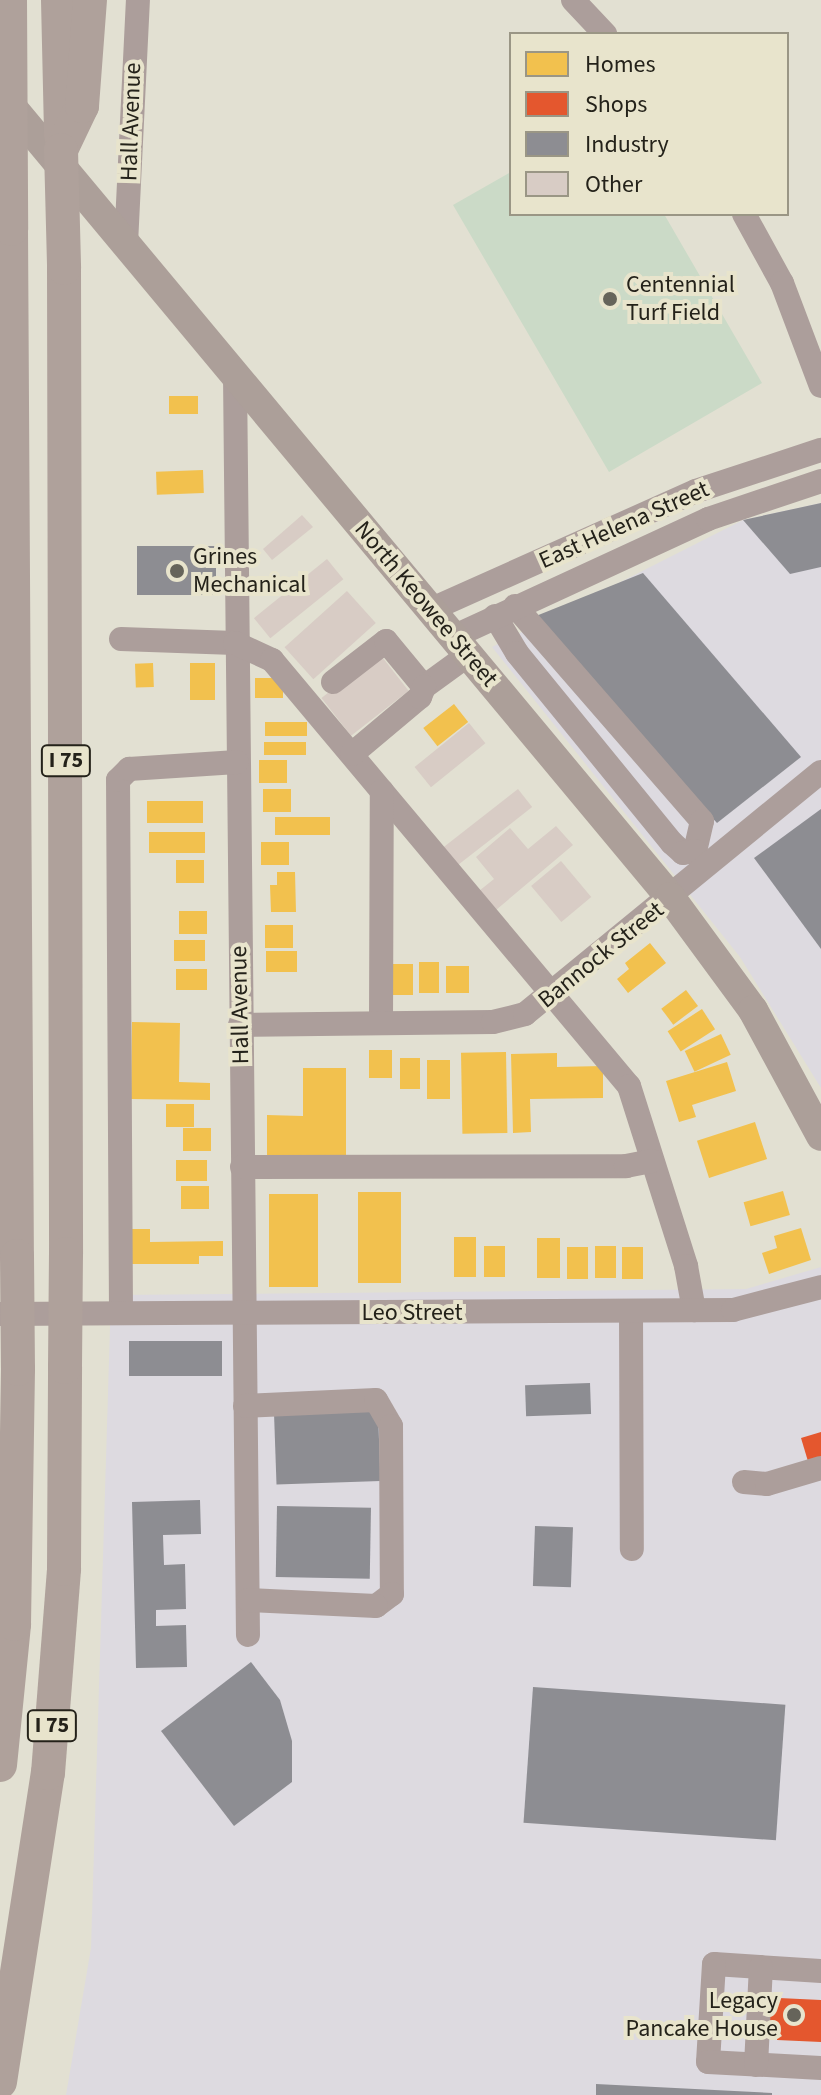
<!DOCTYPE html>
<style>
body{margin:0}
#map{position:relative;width:821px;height:2095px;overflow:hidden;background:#e2e0d2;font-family:"Source Sans 3",sans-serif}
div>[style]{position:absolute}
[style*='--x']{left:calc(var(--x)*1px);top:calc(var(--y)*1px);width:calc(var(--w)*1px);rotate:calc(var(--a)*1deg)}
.industrial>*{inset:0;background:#dddae0}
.green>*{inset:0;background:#cbdac7}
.homes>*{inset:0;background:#f2c14e;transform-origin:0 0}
.shops>*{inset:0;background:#e4572e}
.industry>*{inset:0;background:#8d8d92;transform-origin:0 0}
.building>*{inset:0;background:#d8ccc5;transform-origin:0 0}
.minor>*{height:24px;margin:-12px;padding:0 12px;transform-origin:12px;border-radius:12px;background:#ac9e9b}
.major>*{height:30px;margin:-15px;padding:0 15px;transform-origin:15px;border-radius:15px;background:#ac9f99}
.highway>*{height:34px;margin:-17px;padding:0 17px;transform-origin:17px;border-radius:17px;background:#afa19b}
.highway-bridge>*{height:34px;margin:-17px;padding:0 17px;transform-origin:17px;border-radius:17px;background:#afa19b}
.dots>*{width:22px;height:22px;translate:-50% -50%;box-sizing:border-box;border:4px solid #e8e4cc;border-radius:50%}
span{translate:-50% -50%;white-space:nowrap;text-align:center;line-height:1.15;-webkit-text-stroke:8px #e8e4cc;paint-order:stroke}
.shield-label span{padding:2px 6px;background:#e8e4cc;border:2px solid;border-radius:6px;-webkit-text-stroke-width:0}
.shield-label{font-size:22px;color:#24221a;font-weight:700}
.street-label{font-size:24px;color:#24221a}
.poi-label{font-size:24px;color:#24221a}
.left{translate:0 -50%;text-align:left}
.right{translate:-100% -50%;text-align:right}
.legend{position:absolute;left:509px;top:32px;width:280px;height:184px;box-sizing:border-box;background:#e8e4cc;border:2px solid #9a9685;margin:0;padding:10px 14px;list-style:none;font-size:24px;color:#24221a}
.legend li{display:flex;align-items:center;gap:16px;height:40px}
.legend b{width:40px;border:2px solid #9a9685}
</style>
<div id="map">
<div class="industrial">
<i style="clip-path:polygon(821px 503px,821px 1088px,740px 957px,492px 647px,743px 520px)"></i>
<i style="clip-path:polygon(821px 1267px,821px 2095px,66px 2095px,91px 1948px,111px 1295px,746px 1289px)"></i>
</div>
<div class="green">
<i style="clip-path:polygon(511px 172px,511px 214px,664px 214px,762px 383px,609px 472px,453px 205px)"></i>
</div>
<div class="homes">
<i style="left:169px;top:396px;width:29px;height:18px"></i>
<i style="left:203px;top:470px;width:23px;height:47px;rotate:88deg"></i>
<i style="left:153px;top:663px;width:24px;height:18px;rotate:88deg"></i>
<i style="left:190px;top:663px;width:25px;height:37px"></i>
<i style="left:255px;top:678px;width:28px;height:20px"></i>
<i style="left:454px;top:704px;width:23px;height:39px;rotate:52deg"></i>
<i style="left:265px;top:722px;width:42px;height:14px"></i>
<i style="left:306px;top:742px;width:13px;height:42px;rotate:90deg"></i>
<i style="left:259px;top:760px;width:28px;height:23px"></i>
<i style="left:263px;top:789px;width:28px;height:23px"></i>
<i style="left:203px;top:801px;width:22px;height:56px;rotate:90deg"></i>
<i style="left:275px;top:817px;width:55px;height:18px"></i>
<i style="left:205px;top:832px;width:21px;height:56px;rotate:90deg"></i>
<i style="left:261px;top:842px;width:28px;height:23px"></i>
<i style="left:176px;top:860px;width:28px;height:23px"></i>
<i style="clip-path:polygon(277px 872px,295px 872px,296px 912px,271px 912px,270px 885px,277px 885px)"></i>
<i style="left:179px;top:911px;width:28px;height:23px"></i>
<i style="left:265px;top:925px;width:28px;height:23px"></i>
<i style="left:174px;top:940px;width:31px;height:21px"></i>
<i style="clip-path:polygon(650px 943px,666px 963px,628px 993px,617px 979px,629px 969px,625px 963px)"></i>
<i style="left:266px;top:951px;width:31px;height:21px"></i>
<i style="left:419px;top:962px;width:20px;height:31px"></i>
<i style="left:413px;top:964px;width:31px;height:21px;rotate:90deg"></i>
<i style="left:446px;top:966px;width:23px;height:27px"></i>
<i style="left:176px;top:969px;width:31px;height:21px"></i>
<i style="left:686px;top:990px;width:20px;height:31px;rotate:53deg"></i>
<i style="left:702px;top:1009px;width:24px;height:41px;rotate:57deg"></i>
<i style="clip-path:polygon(132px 1022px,180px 1023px,179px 1082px,210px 1083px,210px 1100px,131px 1099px)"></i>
<i style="left:721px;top:1034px;width:23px;height:40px;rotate:65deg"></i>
<i style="left:369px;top:1050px;width:23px;height:28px"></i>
<i style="left:506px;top:1052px;width:81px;height:45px;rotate:89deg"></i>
<i style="clip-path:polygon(557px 1053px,557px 1067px,603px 1066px,603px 1098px,530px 1099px,531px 1132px,513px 1133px,511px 1054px)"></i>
<i style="left:400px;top:1058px;width:20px;height:31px"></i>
<i style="left:427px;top:1060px;width:23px;height:39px"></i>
<i style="clip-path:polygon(727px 1062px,736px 1091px,692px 1105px,696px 1117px,679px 1122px,666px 1081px)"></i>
<i style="clip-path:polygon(303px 1068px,346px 1068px,346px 1157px,267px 1157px,267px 1115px,303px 1116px)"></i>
<i style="left:166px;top:1104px;width:28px;height:23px"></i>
<i style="left:755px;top:1122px;width:39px;height:61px;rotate:72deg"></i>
<i style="left:183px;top:1128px;width:28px;height:23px"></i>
<i style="left:176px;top:1160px;width:31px;height:21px"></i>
<i style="left:181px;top:1186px;width:28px;height:23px"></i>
<i style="left:783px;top:1191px;width:25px;height:41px;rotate:74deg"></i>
<i style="left:358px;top:1192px;width:43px;height:91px"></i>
<i style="left:269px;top:1194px;width:49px;height:93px"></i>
<i style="clip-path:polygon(801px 1228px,811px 1260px,769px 1274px,762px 1253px,777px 1248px,774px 1236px)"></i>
<i style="clip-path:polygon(130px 1229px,150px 1229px,150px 1242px,223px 1241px,223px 1256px,199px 1256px,199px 1264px,130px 1264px)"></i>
<i style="left:454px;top:1237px;width:22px;height:40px"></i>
<i style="left:537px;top:1238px;width:23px;height:40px"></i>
<i style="left:484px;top:1246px;width:21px;height:31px"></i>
<i style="left:595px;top:1246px;width:21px;height:32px"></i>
<i style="left:567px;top:1247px;width:21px;height:32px"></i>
<i style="left:643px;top:1247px;width:32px;height:21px;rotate:90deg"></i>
</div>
<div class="shops">
<i style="clip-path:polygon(821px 1432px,821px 1465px,810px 1468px,801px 1438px)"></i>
<i style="clip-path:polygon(779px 1998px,821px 2000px,821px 2042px,777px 2040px,778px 2029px,767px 2029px,769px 2001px)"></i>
</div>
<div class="industry">
<i style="clip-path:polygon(821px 503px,821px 567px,790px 574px,743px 520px)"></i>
<i style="left:137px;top:546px;width:79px;height:49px"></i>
<i style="clip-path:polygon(643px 573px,801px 757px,717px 823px,531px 618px)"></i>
<i style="clip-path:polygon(821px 809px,821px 949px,754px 858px)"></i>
<i style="left:222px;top:1341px;width:35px;height:93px;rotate:90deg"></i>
<i style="left:590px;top:1383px;width:31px;height:65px;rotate:88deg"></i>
<i style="left:378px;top:1411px;width:70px;height:104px;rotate:88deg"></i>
<i style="clip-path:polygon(200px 1500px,201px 1534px,163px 1535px,164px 1565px,185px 1564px,186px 1609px,156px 1610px,156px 1626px,186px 1625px,187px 1667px,136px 1668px,132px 1502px)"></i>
<i style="left:277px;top:1506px;width:94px;height:71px;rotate:1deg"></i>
<i style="left:535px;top:1526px;width:38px;height:60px;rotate:2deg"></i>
<i style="clip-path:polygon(251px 1662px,280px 1700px,292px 1741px,292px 1782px,234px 1826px,161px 1731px)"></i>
<i style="left:533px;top:1687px;width:253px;height:136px;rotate:4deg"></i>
<i style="clip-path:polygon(596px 2084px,772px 2093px,772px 2095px,596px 2095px)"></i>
</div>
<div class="building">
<i style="clip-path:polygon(302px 515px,313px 527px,272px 560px,263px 549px)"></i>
<i style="left:327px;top:559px;width:26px;height:94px;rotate:51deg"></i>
<i style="left:347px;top:591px;width:43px;height:84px;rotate:48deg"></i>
<i style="left:379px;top:653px;width:48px;height:73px;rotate:52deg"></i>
<i style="left:469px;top:723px;width:26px;height:70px;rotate:51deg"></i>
<i style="left:518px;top:789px;width:23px;height:95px;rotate:52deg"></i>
<i style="clip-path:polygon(556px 826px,573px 845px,496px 910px,479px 891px,494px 879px,476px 857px,510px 828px,528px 849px)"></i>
<i style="left:561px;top:861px;width:47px;height:39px;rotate:50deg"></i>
</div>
<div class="minor">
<i style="--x:573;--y:0;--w:47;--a:46.7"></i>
<i style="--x:744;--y:214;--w:79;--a:61.2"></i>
<i style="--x:782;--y:283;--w:110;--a:69.3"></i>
<i style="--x:126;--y:244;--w:244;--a:-87.2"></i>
<i style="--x:235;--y:375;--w:1260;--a:89.41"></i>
<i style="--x:515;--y:606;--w:285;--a:49"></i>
<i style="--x:702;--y:821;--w:31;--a:103"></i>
<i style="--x:432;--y:609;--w:289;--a:-24.1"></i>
<i style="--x:696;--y:491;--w:132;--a:-18.2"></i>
<i style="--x:495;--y:616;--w:43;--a:59.3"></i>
<i style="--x:517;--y:653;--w:245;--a:50.8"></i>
<i style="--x:672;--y:843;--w:15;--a:42"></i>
<i style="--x:683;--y:853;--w:12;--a:-9"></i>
<i style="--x:453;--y:637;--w:281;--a:-24.8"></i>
<i style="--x:708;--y:519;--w:119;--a:-18.6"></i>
<i style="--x:121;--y:639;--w:114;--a:2"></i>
<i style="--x:235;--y:643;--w:41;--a:24.7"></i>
<i style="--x:272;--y:660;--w:556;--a:50.04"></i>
<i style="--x:629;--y:1086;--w:189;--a:72.4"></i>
<i style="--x:686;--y:1266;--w:45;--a:79.7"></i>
<i style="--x:333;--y:682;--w:67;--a:-37.7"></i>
<i style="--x:386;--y:641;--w:60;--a:50.4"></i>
<i style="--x:424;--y:687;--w:54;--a:-36"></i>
<i style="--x:352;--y:754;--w:89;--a:-40"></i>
<i style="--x:420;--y:697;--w:11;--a:-68"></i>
<i style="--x:381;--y:1023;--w:232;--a:-89.8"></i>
<i style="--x:240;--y:1025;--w:253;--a:-0.7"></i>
<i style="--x:493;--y:1022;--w:33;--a:-14"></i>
<i style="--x:525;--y:1014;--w:382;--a:-39.3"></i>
<i style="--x:242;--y:1167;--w:384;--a:-0.1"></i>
<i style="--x:626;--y:1166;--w:26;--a:-11"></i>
<i style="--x:631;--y:1311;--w:238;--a:89.8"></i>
<i style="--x:121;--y:1313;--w:533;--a:-90.32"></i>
<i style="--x:118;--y:780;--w:16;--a:-45"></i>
<i style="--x:129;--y:769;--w:108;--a:-3.7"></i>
<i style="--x:0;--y:1314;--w:733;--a:-0.31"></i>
<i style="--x:733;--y:1310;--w:91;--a:-14.6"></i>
<i style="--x:245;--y:1406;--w:131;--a:-2.6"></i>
<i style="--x:376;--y:1400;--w:30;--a:60"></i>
<i style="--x:391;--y:1426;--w:168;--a:89.7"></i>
<i style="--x:392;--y:1594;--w:20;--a:143"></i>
<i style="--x:376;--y:1606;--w:128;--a:-177.3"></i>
<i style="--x:744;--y:1482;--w:23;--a:5"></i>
<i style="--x:767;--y:1484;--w:56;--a:-16.5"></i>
<i style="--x:821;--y:1971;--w:107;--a:-176.3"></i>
<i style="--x:714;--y:1964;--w:98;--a:93.5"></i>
<i style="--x:708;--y:2062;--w:113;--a:3"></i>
<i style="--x:756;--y:2065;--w:98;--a:-87.1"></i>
</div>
<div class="major">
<i style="--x:0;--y:93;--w:1047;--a:50.19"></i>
<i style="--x:670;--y:897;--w:140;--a:53.7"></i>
<i style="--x:753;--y:1010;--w:143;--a:61.6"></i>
</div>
<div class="highway">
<i style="--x:58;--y:0;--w:136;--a:88.7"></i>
<i style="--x:61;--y:150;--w:49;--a:-64.5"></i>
<i style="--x:82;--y:106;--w:106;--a:-85.7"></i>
<i style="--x:11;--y:229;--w:1027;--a:89.67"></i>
<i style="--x:64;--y:268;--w:986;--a:89.88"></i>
<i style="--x:0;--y:1765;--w:142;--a:-84.3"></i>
<i style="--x:14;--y:1624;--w:255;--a:-89.1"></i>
<i style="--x:0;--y:2082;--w:313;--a:-81.2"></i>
<i style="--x:48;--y:1773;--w:205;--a:-85.5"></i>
<i style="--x:64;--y:1569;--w:202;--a:-89.7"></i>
</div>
<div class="highway-bridge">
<i style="--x:10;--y:0;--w:229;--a:89.7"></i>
<i style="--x:61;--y:150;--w:118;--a:88.5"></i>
<i style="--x:17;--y:1256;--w:113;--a:89.5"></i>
<i style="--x:65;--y:1367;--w:113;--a:-89.5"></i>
</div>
<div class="dots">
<i style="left:610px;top:299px;background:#66645a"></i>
<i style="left:177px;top:571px;background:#66645a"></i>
<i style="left:794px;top:2015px;background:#66645a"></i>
</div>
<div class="shield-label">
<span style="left:66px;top:761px">I 75</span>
<span style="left:52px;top:1726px">I 75</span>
</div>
<div class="street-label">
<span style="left:131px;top:122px;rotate:-88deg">Hall Avenue</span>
<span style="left:624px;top:525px;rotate:-24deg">East Helena Street</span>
<span style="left:426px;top:604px;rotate:50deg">North Keowee Street</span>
<span style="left:601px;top:955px;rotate:-39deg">Bannock Street</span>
<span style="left:240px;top:1005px;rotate:-91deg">Hall Avenue</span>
<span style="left:412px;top:1313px">Leo Street</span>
</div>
<div class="poi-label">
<span class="left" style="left:626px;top:299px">Centennial<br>Turf Field</span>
<span class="left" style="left:193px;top:571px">Grines<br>Mechanical</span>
<span class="right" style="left:778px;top:2015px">Legacy<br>Pancake House</span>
</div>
<ul class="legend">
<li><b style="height:22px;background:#f2c14e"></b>Homes</li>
<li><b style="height:22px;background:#e4572e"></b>Shops</li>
<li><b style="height:22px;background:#8d8d92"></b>Industry</li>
<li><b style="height:22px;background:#d8ccc5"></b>Other</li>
</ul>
</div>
